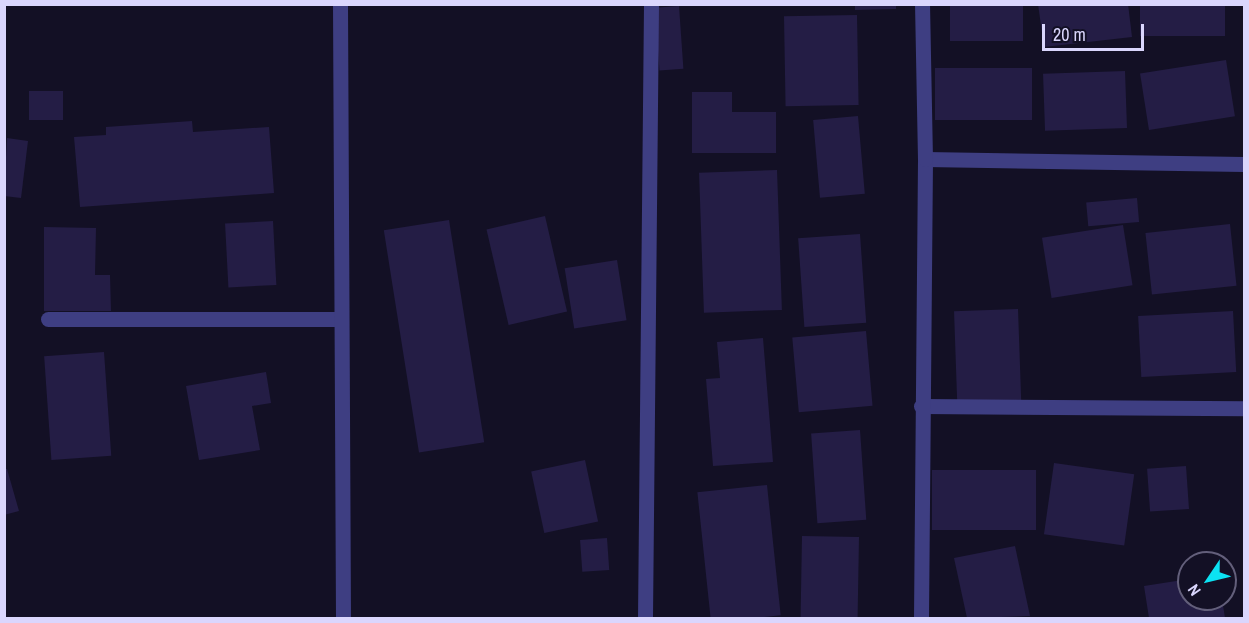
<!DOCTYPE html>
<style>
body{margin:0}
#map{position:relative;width:1249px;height:623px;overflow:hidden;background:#131025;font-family:"Archivo Narrow",sans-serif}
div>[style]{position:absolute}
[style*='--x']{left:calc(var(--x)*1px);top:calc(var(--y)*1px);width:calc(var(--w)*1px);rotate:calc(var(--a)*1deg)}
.building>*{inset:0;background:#241d45;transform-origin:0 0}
.service>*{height:15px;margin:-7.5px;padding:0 7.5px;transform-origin:7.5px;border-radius:7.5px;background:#3e3e82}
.minor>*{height:15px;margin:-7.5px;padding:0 7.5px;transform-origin:7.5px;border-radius:7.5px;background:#3e3e82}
span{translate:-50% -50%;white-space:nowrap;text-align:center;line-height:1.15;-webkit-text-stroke:6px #131025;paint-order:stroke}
.frame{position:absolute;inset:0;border:6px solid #dad6fd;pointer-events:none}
.north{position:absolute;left:1177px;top:551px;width:60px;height:60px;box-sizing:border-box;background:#131025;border:2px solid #635f7b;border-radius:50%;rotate:235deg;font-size:16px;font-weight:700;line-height:24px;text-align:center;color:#dad6fd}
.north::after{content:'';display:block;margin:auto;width:21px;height:27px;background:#0ce2f3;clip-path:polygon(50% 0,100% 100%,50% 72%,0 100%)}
.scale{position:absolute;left:1042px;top:24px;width:102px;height:27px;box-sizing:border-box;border:3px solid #dad6fd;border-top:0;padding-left:8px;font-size:18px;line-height:21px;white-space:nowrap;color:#dad6fd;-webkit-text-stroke:4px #131025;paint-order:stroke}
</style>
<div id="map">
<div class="building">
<i style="clip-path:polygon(855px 4px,896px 4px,896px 9px,855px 10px)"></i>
<i style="left:950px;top:4px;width:73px;height:37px"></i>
<i style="clip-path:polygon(1038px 4px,1128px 4px,1132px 37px,1044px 47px)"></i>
<i style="left:1140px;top:4px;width:85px;height:32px"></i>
<i style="left:679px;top:6px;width:63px;height:24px;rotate:86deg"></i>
<i style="left:857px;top:15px;width:90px;height:73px;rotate:89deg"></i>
<i style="left:1226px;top:60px;width:57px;height:87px;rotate:81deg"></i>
<i style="left:1032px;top:68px;width:52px;height:97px;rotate:90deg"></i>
<i style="left:1125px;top:71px;width:57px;height:82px;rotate:88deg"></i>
<i style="left:29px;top:91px;width:34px;height:29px"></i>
<i style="clip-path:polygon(692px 92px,732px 92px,732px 112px,776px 112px,776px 153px,692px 153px)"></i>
<i style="left:858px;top:116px;width:78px;height:45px;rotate:85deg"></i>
<i style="clip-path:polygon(192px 121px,193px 132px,269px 127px,274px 193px,80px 207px,74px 137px,106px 135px,106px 127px)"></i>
<i style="clip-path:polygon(7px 138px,28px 141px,21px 198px,4px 196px)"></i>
<i style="left:777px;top:170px;width:140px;height:78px;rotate:88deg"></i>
<i style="left:1137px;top:198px;width:24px;height:51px;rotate:85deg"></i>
<i style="left:545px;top:216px;width:98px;height:60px;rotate:77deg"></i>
<i style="left:449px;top:220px;width:225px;height:66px;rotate:81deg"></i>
<i style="left:273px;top:221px;width:64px;height:48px;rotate:87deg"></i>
<i style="left:1230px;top:224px;width:62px;height:85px;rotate:84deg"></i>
<i style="left:1123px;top:225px;width:61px;height:82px;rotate:81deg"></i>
<i style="clip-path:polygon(44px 227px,96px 228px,95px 275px,110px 275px,111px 311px,44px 311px)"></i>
<i style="left:860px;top:234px;width:89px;height:62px;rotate:86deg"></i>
<i style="left:617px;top:260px;width:61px;height:53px;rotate:81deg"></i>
<i style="left:1018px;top:309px;width:95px;height:64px;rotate:88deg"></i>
<i style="left:1233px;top:311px;width:61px;height:95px;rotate:87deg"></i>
<i style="left:866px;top:331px;width:75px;height:74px;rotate:85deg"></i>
<i style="clip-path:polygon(763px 338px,773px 462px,713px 466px,706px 379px,720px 378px,717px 342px)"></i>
<i style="left:104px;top:352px;width:104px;height:60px;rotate:86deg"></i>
<i style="clip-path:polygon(266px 372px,271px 403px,252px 406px,260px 450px,199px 460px,186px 386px)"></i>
<i style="left:860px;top:430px;width:90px;height:49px;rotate:86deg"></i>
<i style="left:585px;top:460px;width:63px;height:55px;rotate:78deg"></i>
<i style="left:1054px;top:463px;width:81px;height:72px;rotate:8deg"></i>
<i style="left:1186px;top:466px;width:43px;height:39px;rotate:86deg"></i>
<i style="clip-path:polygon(4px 469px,7px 469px,19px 511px,4px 515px)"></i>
<i style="left:932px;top:470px;width:104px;height:60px"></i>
<i style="left:767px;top:485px;width:131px;height:70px;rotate:84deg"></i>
<i style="left:802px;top:536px;width:57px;height:82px;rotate:1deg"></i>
<i style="left:607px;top:538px;width:32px;height:27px;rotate:86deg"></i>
<i style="clip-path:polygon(1015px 546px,1030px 616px,967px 618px,954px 558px)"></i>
<i style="clip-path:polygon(1189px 579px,1189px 599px,1222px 599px,1225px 618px,1149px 618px,1144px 586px)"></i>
</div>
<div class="service">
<i style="--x:48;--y:319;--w:293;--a:0"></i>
</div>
<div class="minor">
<i style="--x:340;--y:4;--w:614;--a:89.72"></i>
<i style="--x:925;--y:159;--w:319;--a:0.9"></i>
<i style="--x:921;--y:406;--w:323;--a:0.4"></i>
<i style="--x:645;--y:618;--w:614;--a:-89.44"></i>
<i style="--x:921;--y:618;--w:459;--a:-89.5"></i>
<i style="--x:925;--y:159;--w:155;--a:-91.1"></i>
</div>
<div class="frame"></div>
<div class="north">N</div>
<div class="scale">20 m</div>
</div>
